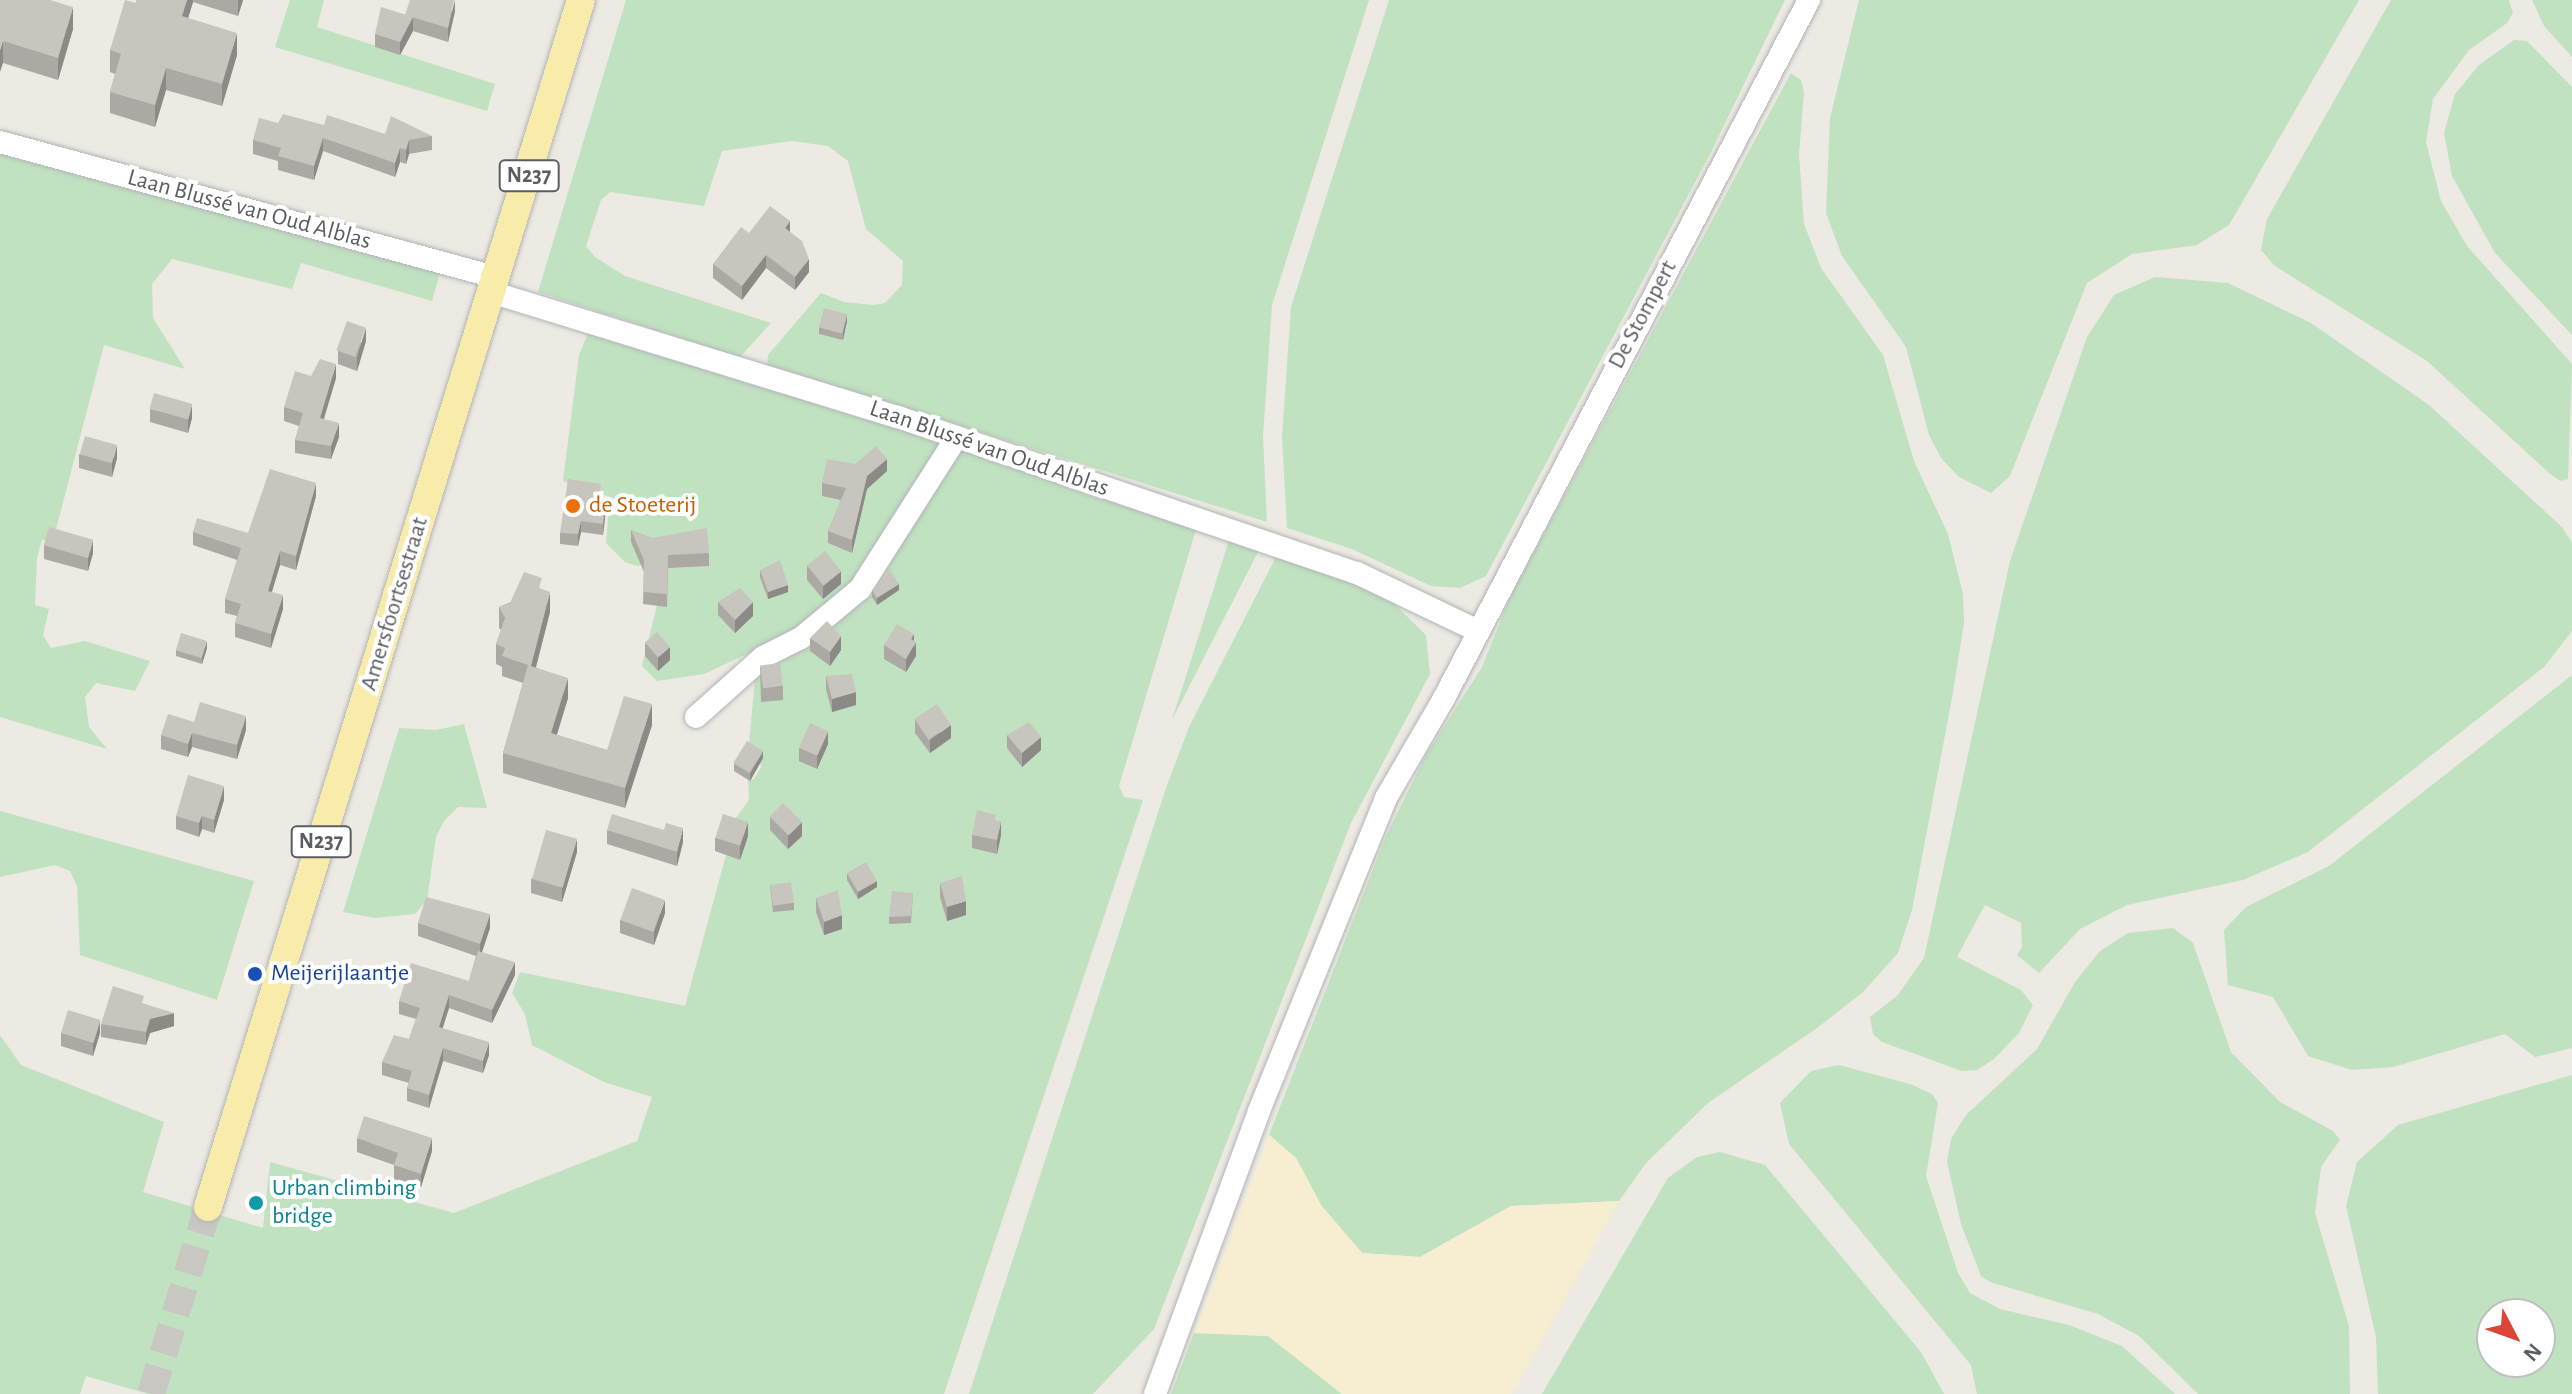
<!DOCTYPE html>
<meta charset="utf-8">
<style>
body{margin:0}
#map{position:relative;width:2572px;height:1394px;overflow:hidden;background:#eceae2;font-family:"Alegreya Sans",sans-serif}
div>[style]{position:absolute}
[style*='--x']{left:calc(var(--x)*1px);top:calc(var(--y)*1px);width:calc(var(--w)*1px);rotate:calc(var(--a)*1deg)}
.green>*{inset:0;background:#c0e2c0}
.sand>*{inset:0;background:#f7eed2}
.major-tunnel>*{height:28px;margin-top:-14px;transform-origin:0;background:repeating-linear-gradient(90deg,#c8c7c2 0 28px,transparent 0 42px)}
.roads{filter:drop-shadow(0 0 2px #b3b4b9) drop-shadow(0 0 2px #b3b4b9)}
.minor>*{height:22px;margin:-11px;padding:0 11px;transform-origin:11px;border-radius:11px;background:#fff}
.major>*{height:28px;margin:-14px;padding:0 14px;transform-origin:14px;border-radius:14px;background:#f9ecaa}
.wall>*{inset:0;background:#aca9a4}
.shaded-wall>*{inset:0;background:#8c8a86}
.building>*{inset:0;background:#c8c5bf;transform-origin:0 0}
.dots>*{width:22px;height:22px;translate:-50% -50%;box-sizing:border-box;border:4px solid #fff;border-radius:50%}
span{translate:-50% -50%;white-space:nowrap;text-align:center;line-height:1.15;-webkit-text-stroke:8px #fff;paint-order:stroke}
.shield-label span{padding:2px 6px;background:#fff;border:2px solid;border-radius:6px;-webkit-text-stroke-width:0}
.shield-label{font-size:22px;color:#5a5e62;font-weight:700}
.street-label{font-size:24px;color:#5a5e62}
.food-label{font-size:24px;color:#c56008}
.left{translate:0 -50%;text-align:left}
.transit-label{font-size:24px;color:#164399}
.culture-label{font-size:24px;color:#0d838f}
.north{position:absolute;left:2476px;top:1298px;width:80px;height:80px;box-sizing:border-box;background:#fff;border:2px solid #bdbfc0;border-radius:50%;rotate:131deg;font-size:22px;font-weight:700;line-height:32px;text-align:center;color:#5a5e62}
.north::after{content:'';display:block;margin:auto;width:28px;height:36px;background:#dc4638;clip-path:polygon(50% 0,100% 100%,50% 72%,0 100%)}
</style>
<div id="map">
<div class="green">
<i style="clip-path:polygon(290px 0,324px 0,317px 27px,495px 84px,487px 111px,275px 47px)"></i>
<i style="clip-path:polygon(626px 0,1369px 0,1272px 305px,1263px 437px,1267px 522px,767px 365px,768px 355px,821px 293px,844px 302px,874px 305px,885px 303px,902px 285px,903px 261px,866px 229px,848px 161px,828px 146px,792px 141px,722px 151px,704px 206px,610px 192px,601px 200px,586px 246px,595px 257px,625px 276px,771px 323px,740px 357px,538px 292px)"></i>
<i style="clip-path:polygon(1389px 0,1785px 0,1710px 154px,1486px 576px,1460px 588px,1431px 586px,1352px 549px,1287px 528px,1282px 437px,1291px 307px)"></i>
<i style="clip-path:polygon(1859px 0,2359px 0,2229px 225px,2197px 245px,2132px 254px,2087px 283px,2010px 476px,1991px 493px,1959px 477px,1941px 458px,1929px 435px,1906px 347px,1842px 256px,1826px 213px,1830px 118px)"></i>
<i style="clip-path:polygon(2391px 0,2509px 0,2513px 13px,2507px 23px,2469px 50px,2433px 99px,2426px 142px,2441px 201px,2467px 246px,2572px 364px,2568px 479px,2560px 481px,2549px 473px,2427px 361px,2275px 266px,2261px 250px,2267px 219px)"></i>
<i style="clip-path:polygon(2532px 0,2572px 0,2572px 57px,2544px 26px)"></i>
<i style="clip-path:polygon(2514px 40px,2527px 41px,2572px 87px,2572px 335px,2495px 253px,2452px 176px,2444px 133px,2455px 94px,2479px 65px)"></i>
<i style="clip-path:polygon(1791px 73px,1801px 80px,1804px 92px,1799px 155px,1804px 224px,1821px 268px,1883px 355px,1914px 461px,1948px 534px,1963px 594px,1964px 623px,1952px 698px,1912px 910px,1898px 953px,1863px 992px,1817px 1028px,1708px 1103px,1646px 1163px,1619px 1201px,1511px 1206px,1420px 1257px,1362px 1253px,1321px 1205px,1296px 1158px,1269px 1135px,1386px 836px,1426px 755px,1482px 667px,1511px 595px)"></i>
<i style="clip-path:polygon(0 147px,441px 269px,432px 301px,301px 263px,292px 289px,172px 259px,152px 284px,153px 318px,185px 369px,104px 345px,53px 541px,42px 540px,37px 558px,35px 605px,49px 609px,43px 635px,51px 648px,85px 641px,150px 661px,135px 691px,96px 683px,85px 697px,89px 727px,107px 749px,0 717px)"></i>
<i style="clip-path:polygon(2155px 277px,2228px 283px,2311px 323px,2429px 405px,2562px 527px,2572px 543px,2572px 631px,2544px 667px,2308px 852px,2243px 880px,2127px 905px,2080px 929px,2039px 973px,2017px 955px,2022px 947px,2021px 923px,1985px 905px,1957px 957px,2021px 990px,2033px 1005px,2019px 1033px,1994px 1059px,1977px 1070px,1962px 1071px,1882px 1042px,1873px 1034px,1870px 1017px,1897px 996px,1924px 958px,2010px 561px,2087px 337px,2114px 295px)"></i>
<i style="clip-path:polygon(588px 333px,650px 353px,943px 441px,857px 582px,786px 636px,704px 674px,657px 681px,642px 666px,659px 597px,652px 562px,637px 566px,625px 562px,606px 543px,610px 497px,563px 481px,579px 355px)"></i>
<i style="clip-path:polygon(958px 446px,1198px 523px,1119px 786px,1124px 797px,1143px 800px,944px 1394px,148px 1394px,86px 1376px,80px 1394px,0 1394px,0 1035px,21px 1065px,164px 1122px,143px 1192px,263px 1228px,270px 1162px,454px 1213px,637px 1141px,652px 1097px,604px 1082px,532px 1045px,525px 1014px,512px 993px,520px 972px,685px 1006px,736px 818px,749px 800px,748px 777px,753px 780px,762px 766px,748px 756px,755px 677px,866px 592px,890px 562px)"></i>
<i style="clip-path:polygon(1231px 534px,1261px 546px,1172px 720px)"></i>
<i style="clip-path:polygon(1278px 553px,1382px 592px,1426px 635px,1430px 674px,1351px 823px,1154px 1329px,1093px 1394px,969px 1394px,1166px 788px,1189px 727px)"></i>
<i style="clip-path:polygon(2572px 675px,2572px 1048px,2535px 1057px,2505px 1034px,2393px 1067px,2352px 1070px,2308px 1056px,2273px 997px,2228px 985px,2224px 930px,2246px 907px,2329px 866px)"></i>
<i style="clip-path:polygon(464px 724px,487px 808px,458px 807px,444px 821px,436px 837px,427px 900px,415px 914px,375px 918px,343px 912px,399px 728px,436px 730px)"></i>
<i style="clip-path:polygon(0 811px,254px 881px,217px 1000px,80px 955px,77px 886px,70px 871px,55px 865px,0 877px)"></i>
<i style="clip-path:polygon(2173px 928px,2193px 943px,2231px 1052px,2280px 1102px,2333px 1131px,2340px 1140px,2321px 1167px,2315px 1213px,2349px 1326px,2350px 1394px,2198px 1394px,2139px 1336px,2098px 1314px,1990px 1282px,1981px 1276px,1961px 1224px,1947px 1162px,1951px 1139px,1966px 1115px,2037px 1049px,2075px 982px,2100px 951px,2128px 933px)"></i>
<i style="clip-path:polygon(1839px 1065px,1910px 1084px,1932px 1094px,1938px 1103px,1926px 1176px,1958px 1273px,1970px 1293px,2000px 1309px,2069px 1325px,2122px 1346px,2175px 1394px,1977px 1394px,1971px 1365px,1789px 1144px,1780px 1103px,1811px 1071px)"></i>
<i style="clip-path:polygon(evenodd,2572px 1075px,2572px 1394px,2378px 1394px,2376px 1337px,2346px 1206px,2357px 1162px,2398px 1125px,2572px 1075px,2540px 1314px,2540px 1362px,2492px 1362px,2492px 1314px,2540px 1314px)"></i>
<i style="clip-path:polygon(1720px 1152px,1765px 1165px,1921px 1352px,1944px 1394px,1542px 1394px,1668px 1178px,1697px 1157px)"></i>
<i style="clip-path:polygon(1194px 1333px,1268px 1336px,1342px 1394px,1171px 1394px)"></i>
</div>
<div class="sand">
<i style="clip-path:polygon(1269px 1135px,1296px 1158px,1321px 1205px,1362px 1253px,1420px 1257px,1511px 1206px,1619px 1201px,1512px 1394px,1342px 1394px,1268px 1336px,1194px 1333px)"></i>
</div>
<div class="major-tunnel">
<i style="--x:151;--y:1394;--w:195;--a:-73"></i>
</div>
<div class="roads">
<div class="minor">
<i style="--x:0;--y:142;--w:516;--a:15.27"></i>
<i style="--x:494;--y:293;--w:423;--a:17.1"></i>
<i style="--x:898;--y:417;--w:485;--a:18.8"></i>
<i style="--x:1357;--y:573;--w:132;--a:25.6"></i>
<i style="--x:696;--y:717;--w:90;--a:-41.8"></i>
<i style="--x:763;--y:657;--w:42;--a:-26.6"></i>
<i style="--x:801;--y:638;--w:77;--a:-39.7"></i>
<i style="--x:860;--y:589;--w:180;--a:-57.5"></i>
<i style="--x:1155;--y:1394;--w:302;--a:-69.8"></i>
<i style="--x:1259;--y:1111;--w:338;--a:-67.9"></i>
<i style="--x:1386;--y:798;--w:113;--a:-59.8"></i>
<i style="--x:1443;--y:700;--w:790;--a:-62.4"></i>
</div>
<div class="major">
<i style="--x:208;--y:1207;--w:1263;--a:-72.83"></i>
</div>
</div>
<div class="wall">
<i style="clip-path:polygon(0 0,73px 29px,58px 80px,3px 63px)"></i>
<i style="clip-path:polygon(137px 0,243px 0,238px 16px,193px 2px,188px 18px,237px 55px,222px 106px,166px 90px,155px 127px,110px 113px,110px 92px,115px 74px,110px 72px,110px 50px)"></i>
<i style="clip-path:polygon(455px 11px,448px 42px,413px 31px,400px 55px,375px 47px,375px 34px,405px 15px)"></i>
<i style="clip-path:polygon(278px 123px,324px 125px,385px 134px,432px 136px,432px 150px,409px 154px,406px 164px,400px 162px,395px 177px,323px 151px,314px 180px,278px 170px,278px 161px,253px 154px,253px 140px)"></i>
<i style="clip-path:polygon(790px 232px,809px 272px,795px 290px,766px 268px,742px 300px,713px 278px,713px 264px,749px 233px)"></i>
<i style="clip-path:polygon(847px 321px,843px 340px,819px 334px,819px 327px)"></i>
<i style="clip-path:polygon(366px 341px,357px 371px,338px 364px,338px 351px)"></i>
<i style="clip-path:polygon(311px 376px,336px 378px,324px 419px,339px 437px,331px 459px,295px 453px,295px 440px,299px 426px,284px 421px,284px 407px)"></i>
<i style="clip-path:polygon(150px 409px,192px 418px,188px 433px,150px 422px)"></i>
<i style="clip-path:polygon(79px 454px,117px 458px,112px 477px,79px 468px)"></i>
<i style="clip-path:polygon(887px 471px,867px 489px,852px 553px,828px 543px,828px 531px,841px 500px,822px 496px,822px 483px)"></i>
<i style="clip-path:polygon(316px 496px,296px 570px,280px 565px,272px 592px,283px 609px,271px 648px,235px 637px,235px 623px,237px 616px,225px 613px,225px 599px,237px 560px,193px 545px,193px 532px,248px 533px)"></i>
<i style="clip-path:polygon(601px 497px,606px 509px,603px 535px,581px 532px,578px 546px,560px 544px,560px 533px)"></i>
<i style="clip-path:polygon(631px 530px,652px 538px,709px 553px,709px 566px,668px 568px,667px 607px,643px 604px,644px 572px,631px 542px)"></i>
<i style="clip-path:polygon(44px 545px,93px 553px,88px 571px,44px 559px)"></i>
<i style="clip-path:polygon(807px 566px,841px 584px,823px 599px,807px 580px)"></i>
<i style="clip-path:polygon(760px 570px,788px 592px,768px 599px,760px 577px)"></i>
<i style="clip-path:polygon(542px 589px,550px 612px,536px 667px,568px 698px,557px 735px,607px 750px,652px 725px,625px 808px,503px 773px,503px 753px,523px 683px,502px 676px,502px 667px,496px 664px,496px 644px,501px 630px,499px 628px,499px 607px)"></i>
<i style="clip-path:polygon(872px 590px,899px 590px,877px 605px,872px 597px)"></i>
<i style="clip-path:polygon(718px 602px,753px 616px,735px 633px,718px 615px)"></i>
<i style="clip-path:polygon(810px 638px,841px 650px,830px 666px,810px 651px)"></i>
<i style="clip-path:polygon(914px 641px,916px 656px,906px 672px,884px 659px,884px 645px)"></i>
<i style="clip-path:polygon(645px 643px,670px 660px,658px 671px,645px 656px)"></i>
<i style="clip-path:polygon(207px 648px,202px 664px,176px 656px,176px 650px)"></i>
<i style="clip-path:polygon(760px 666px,783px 686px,783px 700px,761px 702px)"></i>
<i style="clip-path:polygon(826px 676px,856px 705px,832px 712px,826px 689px)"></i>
<i style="clip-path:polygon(915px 719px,951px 738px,930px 753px,915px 733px)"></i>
<i style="clip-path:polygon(194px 722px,246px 730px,237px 759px,192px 747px,188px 757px,161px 749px,161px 735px)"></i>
<i style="clip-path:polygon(1007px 735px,1041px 750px,1022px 767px,1007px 748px)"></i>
<i style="clip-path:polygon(828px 744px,817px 769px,799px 761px,799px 748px)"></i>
<i style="clip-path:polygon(763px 758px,750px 781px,734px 771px,734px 764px)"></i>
<i style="clip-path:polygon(224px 800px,214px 833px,202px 829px,199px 837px,176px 829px,176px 816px)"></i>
<i style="clip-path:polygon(770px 817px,802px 836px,788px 849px,770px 830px)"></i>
<i style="clip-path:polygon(996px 820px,1001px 835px,997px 854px,972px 848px,972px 835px)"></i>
<i style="clip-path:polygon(607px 830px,683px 842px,677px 866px,607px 844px)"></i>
<i style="clip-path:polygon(748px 836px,740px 860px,715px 851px,715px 838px)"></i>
<i style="clip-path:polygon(577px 852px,562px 902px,531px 893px,531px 879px)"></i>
<i style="clip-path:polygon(847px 873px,877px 887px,858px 899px,847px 880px)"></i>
<i style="clip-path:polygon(940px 883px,966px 915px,947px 921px,940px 897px)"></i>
<i style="clip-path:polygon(770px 884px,794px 903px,794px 910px,773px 912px)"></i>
<i style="clip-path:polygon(913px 893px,911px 923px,889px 924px,889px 917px)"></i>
<i style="clip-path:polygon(816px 898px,842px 929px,824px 935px,816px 912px)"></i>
<i style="clip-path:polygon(665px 913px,654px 945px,620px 933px,620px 920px)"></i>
<i style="clip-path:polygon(418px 923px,490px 928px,482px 952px,515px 975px,492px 1023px,449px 1008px,442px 1028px,489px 1055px,483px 1073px,443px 1061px,429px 1108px,407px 1101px,407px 1088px,409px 1083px,382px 1075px,382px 1062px,409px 1039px,416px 1019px,399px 1014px,399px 1001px,469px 981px,476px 956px,418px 936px)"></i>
<i style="clip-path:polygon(144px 1004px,174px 1026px,150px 1033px,146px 1045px,101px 1037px,101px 1024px)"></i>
<i style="clip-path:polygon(61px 1033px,100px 1033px,93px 1056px,61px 1046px)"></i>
<i style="clip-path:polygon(357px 1138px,432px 1151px,421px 1187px,394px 1179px,394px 1165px,357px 1152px)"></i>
</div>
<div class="shaded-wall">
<i style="clip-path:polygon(187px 0,193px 0,193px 2px,182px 38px,182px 16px)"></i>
<i style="clip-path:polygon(238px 0,243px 0,238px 16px)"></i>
<i style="clip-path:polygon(455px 0,455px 11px,448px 42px,448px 28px)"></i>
<i style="clip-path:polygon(73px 7px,73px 29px,58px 80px,58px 58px)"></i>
<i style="clip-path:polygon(413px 17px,413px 31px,400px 55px,400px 42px)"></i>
<i style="clip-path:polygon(237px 33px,237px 55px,222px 106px,222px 84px)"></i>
<i style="clip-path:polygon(3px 41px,3px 63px,0 72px,0 50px)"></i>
<i style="clip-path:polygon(166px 68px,166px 90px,155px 127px,155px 105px)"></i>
<i style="clip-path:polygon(323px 138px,323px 151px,314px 180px,314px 166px)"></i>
<i style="clip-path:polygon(409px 140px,409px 154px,406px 164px,406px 150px)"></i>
<i style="clip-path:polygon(400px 148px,400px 162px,395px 177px,395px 163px)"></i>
<i style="clip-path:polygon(790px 221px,790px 234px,785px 228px)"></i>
<i style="clip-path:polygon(766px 255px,766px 268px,742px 300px,742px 286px)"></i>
<i style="clip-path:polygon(809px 259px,809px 272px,795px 290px,795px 277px)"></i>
<i style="clip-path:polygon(847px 314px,847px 321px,843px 340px,843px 333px)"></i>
<i style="clip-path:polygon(366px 328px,366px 341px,357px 371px,357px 357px)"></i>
<i style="clip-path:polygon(336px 364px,336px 378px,320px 431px,320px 418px)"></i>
<i style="clip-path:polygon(192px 404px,192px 418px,188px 433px,188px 420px)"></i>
<i style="clip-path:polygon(339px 423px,339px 437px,331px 459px,331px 446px)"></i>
<i style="clip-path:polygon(117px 445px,117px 458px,112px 477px,112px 464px)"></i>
<i style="clip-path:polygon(887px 459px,887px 471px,867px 489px,852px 553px,852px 540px,867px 476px)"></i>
<i style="clip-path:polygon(316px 483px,316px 496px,296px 570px,296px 556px)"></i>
<i style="clip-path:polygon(606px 498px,606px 509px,603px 535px,603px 524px)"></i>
<i style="clip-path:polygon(581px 521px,581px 532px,578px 546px,578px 534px)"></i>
<i style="clip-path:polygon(93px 540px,93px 553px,88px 571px,88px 558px)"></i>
<i style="clip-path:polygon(280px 551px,280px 565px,268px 604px,268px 591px)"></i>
<i style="clip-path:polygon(841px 571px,841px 584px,823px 599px,823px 586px)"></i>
<i style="clip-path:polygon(899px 584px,899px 590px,877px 605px,877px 598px)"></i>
<i style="clip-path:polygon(788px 585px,788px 592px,768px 599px,768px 592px)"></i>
<i style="clip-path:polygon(550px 592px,550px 612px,531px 686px,531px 666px)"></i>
<i style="clip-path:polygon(283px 595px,283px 609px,271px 648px,271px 634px)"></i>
<i style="clip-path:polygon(753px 602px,753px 616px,735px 633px,735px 620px)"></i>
<i style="clip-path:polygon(914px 634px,914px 647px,916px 642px,916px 656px,906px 672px,906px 659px,911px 639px)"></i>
<i style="clip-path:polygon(841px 636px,841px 650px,830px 666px,830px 652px)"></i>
<i style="clip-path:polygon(207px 641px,207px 648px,202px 664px,202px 657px)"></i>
<i style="clip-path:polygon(670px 647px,670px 660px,658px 671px,658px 657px)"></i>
<i style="clip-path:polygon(568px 678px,568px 698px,551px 753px,551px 733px)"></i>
<i style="clip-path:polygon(856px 692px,856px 705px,832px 712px,832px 699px)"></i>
<i style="clip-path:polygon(652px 704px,652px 725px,625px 808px,625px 788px)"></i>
<i style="clip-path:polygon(246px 716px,246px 730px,237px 759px,237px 745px)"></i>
<i style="clip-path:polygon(951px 725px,951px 738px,930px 753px,930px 740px)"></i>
<i style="clip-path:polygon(828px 731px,828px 744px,817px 769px,817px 756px)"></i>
<i style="clip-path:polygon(192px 733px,192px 747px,188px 757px,188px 744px)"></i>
<i style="clip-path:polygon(1041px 737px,1041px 750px,1022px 767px,1022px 753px)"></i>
<i style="clip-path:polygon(763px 751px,763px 758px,750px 781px,750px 774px)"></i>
<i style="clip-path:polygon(224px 786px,224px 800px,214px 833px,214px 820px)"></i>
<i style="clip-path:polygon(202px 816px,202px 829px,199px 837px,199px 823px)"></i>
<i style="clip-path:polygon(1001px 821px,1001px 835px,997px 854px,997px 840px)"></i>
<i style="clip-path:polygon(748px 822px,748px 836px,740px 860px,740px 846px)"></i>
<i style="clip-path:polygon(802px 822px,802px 836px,788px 849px,788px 835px)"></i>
<i style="clip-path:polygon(683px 828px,683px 842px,677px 866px,677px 852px)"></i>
<i style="clip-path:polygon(577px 839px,577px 852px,562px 902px,562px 888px)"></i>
<i style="clip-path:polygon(877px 881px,877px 887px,858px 899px,858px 892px)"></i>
<i style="clip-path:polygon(665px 900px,665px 913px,654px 945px,654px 932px)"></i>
<i style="clip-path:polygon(966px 901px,966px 915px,947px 921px,947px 907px)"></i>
<i style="clip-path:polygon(490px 914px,490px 928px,480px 958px,480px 944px)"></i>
<i style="clip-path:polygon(842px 915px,842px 929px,824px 935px,824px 922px)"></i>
<i style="clip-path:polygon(515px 962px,515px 975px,492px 1023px,492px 1010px)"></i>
<i style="clip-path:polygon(449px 995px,449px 1008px,439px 1040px,439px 1027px)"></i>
<i style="clip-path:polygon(174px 1013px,174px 1026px,150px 1033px,146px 1045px,146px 1032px,150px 1019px)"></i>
<i style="clip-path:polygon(100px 1020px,100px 1033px,93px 1056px,93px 1042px)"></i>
<i style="clip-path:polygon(489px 1042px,489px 1055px,483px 1073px,483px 1061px)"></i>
<i style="clip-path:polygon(443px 1048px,443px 1061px,429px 1108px,429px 1095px)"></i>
<i style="clip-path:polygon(432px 1138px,432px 1151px,421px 1187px,421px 1174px)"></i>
</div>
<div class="building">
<i style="clip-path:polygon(0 0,50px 0,73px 7px,58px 58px,3px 41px,0 50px)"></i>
<i style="clip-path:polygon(125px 0,136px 3px,137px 0,187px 0,182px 16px,237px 33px,222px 84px,166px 68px,155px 105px,110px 92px,121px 54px,110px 50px)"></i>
<i style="clip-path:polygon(410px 0,454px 0,448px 28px,405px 15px)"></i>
<i style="clip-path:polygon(381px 7px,413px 17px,400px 42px,375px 34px)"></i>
<i style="clip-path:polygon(283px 114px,324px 125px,327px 115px,385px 134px,391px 116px,432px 136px,409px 140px,406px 150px,400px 148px,395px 163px,323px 138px,314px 166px,278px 156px,281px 148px,253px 140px,259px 118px,278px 123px)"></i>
<i style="clip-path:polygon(770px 206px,790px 221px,785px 228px,802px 241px,809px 259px,795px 277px,766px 255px,742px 286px,713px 264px,741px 227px,749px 233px)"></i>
<i style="left:824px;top:308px;width:24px;height:20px;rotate:15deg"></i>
<i style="left:347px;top:321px;width:20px;height:31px;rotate:20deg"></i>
<i style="clip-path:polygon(320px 359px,336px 364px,320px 418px,339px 423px,331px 446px,295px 440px,303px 413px,284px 407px,295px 371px,311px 376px)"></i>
<i style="left:154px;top:393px;width:40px;height:16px;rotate:16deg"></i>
<i style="left:85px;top:436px;width:33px;height:19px;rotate:16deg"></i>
<i style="clip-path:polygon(876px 446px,887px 459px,867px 476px,852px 540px,828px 531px,846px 488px,822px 483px,827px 459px,855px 464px)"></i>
<i style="clip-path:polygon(270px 469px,316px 483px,296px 556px,280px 551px,268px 591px,283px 595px,271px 634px,235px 623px,241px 604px,225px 599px,241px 548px,193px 532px,197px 518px,248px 533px)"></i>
<i style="clip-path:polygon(568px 479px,601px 484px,599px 497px,606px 498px,603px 524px,581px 521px,578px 534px,560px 533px)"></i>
<i style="left:49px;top:527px;width:46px;height:19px;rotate:16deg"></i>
<i style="clip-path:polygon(707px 528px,709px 553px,668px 555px,667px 594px,643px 592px,644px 560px,631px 530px,652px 538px)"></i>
<i style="left:825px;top:551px;width:26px;height:23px;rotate:51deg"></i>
<i style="clip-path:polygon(780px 560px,788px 585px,768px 592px,760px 570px)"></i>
<i style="clip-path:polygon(890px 570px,899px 584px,877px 598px,872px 590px)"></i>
<i style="clip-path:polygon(524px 572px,542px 578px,539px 588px,550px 592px,531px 666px,568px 678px,551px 733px,607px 750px,624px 696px,652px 704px,625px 788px,503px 753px,528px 665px,502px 656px,505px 648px,496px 644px,505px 618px,499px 607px,510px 603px)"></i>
<i style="clip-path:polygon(740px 588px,753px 602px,735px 620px,718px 602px)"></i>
<i style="clip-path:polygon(827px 621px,841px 636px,830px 652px,810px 638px)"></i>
<i style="clip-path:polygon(897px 624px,914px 634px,911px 639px,916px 642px,906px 659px,884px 645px)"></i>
<i style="left:657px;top:632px;width:20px;height:16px;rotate:49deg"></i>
<i style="left:181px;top:633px;width:27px;height:18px;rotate:17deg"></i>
<i style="left:780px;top:663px;width:23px;height:20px;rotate:83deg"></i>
<i style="clip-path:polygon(852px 674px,856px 692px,832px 699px,826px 676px)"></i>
<i style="clip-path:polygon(200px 702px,246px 716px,237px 745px,192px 733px,188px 744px,161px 735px,168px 714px,194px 722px)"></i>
<i style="left:937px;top:704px;width:25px;height:27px;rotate:56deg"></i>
<i style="clip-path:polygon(1029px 722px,1041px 737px,1022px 753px,1007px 735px)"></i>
<i style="left:810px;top:723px;width:20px;height:27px;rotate:24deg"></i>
<i style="left:747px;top:741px;width:19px;height:26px;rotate:32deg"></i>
<i style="clip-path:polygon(188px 775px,224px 786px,214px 820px,202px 816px,199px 823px,176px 816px)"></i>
<i style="left:783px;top:803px;width:27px;height:19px;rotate:45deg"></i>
<i style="clip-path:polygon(977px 810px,996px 815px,995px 820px,1001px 821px,997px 840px,972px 835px)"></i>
<i style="clip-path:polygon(612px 814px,664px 830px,666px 823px,683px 828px,677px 852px,607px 830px)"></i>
<i style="left:723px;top:814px;width:26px;height:25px;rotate:18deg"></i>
<i style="left:546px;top:830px;width:32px;height:51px;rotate:16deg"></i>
<i style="left:866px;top:862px;width:22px;height:22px;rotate:60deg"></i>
<i style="clip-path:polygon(962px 876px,966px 901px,947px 907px,940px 883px)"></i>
<i style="left:791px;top:882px;width:21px;height:21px;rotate:82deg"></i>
<i style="left:632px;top:888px;width:35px;height:34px;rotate:20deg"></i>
<i style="clip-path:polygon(838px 890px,842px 915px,824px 922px,816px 898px)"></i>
<i style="clip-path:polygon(892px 891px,913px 893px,911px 916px,889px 917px)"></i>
<i style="clip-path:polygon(426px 897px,490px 914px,480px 944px,418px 923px)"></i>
<i style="clip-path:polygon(478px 951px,515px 962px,492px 1010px,449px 995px,439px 1027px,489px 1042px,483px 1061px,443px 1048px,429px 1095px,407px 1088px,412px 1071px,382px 1062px,394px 1035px,409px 1039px,420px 1008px,399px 1001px,411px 963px,469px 981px)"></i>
<i style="clip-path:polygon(113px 986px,144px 996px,142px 1003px,174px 1013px,150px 1019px,146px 1032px,101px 1024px)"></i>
<i style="left:68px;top:1010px;width:34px;height:24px;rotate:17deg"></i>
<i style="clip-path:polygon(364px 1116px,432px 1138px,421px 1174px,394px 1165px,398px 1153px,357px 1138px)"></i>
</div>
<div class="dots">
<i style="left:573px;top:506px;background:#e8710a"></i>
<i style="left:255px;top:974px;background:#1a4fb4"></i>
<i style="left:256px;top:1203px;background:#0f9aa8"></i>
</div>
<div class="shield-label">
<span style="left:529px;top:176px">N237</span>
<span style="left:321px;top:842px">N237</span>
</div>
<div class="street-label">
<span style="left:249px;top:210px;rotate:15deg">Laan Blussé van Oud Alblas</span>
<span style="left:1643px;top:315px;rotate:-62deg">De Stompert</span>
<span style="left:989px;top:449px;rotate:19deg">Laan Blussé van Oud Alblas</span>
<span style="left:395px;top:604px;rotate:-73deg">Amersfoortsestraat</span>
</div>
<div class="food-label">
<span class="left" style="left:589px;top:506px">de Stoeterij</span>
</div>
<div class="transit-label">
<span class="left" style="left:271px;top:974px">Meijerijlaantje</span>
</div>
<div class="culture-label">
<span class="left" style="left:272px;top:1203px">Urban climbing<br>bridge</span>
</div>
<div class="north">N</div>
</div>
